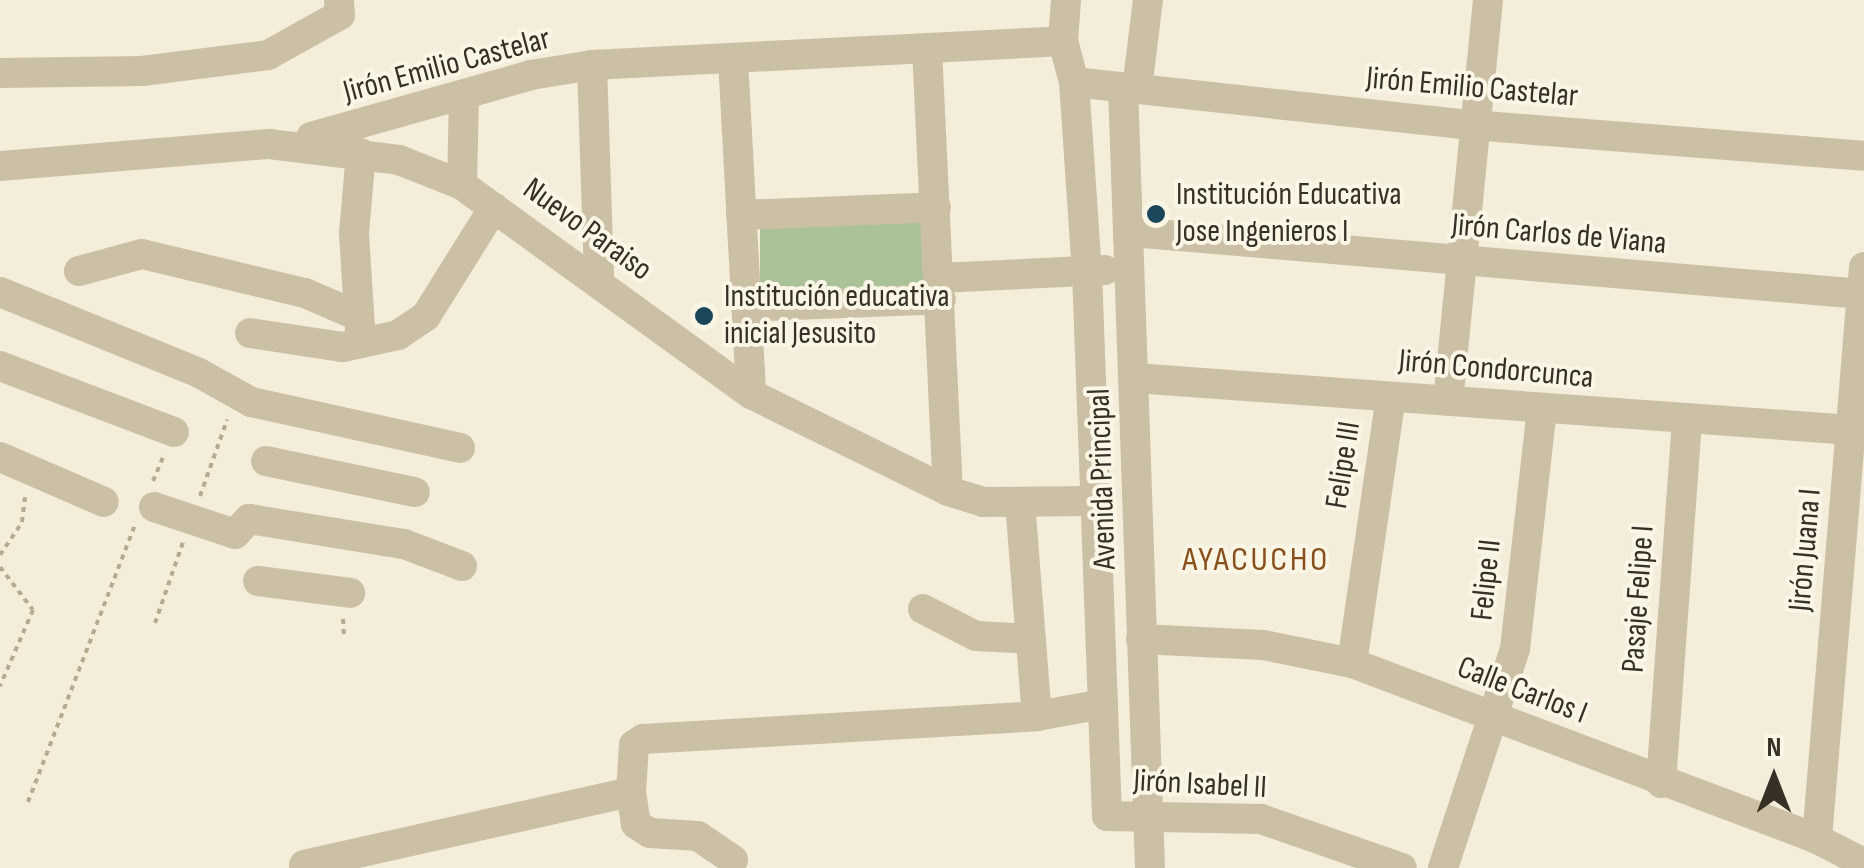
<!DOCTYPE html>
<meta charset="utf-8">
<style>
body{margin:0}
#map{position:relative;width:1864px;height:868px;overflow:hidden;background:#f3edda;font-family:"Sofia Sans Condensed",sans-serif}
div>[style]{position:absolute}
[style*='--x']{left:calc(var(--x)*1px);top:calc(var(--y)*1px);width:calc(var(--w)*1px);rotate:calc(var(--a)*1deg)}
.green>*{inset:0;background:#abc299;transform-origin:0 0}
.path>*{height:4px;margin-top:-2px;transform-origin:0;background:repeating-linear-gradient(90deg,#b7aa8f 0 5px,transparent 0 10px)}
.minor>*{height:30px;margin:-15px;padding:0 15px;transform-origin:15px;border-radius:15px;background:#cbc0a5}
.dots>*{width:28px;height:28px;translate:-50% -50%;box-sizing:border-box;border:5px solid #faf6e6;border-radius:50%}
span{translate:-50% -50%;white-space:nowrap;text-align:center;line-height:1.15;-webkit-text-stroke:8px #faf6e6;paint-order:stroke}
.street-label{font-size:32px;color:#373027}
.poi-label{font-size:32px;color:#373027}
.left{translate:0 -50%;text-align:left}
.neighbourhood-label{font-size:35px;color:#89501c;letter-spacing:2.5px}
.north{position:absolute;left:1724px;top:728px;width:100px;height:100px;-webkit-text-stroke:8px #faf6e6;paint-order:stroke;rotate:0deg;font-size:28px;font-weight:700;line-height:40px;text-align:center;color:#373027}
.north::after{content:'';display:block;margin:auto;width:35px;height:45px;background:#373027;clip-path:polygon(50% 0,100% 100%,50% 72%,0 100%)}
</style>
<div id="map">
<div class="green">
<i style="left:934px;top:217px;width:73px;height:174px;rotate:90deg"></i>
</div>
<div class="path">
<i style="--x:153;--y:481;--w:30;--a:-67"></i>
<i style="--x:200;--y:496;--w:81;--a:-70.4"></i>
<i style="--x:0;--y:555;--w:40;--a:-56"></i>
<i style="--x:22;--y:522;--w:25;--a:-83"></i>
<i style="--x:0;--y:567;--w:54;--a:52.5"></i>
<i style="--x:33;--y:610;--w:83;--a:113.5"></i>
<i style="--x:343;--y:619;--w:17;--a:87"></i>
<i style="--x:155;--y:623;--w:86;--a:-70.9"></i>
<i style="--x:28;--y:802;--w:300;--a:-68.9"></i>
</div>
<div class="minor">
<i style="--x:1063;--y:41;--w:42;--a:75"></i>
<i style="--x:1074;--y:82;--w:189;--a:86.1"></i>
<i style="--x:1087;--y:271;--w:545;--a:87.9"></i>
<i style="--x:1107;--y:816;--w:154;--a:1.1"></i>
<i style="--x:1261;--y:819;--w:149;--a:19.2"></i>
<i style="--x:1063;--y:41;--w:41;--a:-85.8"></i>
<i style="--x:927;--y:48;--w:443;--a:87.3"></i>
<i style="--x:733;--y:59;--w:335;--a:86.9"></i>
<i style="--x:592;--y:65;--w:216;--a:88.1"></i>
<i style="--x:0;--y:73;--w:142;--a:-0.8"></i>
<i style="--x:142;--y:71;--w:127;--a:-7.2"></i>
<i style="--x:268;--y:55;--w:82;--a:-29.1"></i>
<i style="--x:340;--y:15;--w:15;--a:-94"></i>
<i style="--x:1074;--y:82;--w:400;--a:6.2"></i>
<i style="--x:1472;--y:125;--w:393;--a:4.5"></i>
<i style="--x:1123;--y:87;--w:781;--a:88.02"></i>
<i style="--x:1137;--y:89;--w:90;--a:-83"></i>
<i style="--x:311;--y:137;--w:229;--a:-15.7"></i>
<i style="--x:531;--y:75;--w:62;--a:-9.3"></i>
<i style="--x:592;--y:65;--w:472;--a:-2.9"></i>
<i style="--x:0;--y:166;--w:270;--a:-4.7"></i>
<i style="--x:269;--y:144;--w:131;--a:7"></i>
<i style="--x:399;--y:160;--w:68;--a:21.6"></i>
<i style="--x:462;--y:185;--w:357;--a:35.9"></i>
<i style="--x:751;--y:394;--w:220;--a:26.2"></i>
<i style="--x:948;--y:491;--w:37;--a:17"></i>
<i style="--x:983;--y:502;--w:112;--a:-0.5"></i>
<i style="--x:462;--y:185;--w:87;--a:-88.7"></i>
<i style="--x:741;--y:215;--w:195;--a:-2.3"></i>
<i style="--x:1132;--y:232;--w:732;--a:4.86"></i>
<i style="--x:79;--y:271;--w:65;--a:-15.1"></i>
<i style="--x:142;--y:254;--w:168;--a:13.5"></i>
<i style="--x:305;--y:293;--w:56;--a:23.3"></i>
<i style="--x:940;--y:278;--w:165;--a:-2.8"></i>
<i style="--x:0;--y:292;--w:215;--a:22.1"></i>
<i style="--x:199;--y:373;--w:60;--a:29.1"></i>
<i style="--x:251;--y:402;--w:214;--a:12.4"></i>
<i style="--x:746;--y:307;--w:195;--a:-2.3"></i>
<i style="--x:360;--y:329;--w:96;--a:-93.6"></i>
<i style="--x:354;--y:233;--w:80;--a:-85"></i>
<i style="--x:250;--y:333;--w:94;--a:8.6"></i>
<i style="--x:343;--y:347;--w:56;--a:-12.3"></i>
<i style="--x:398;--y:335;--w:34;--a:-34"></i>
<i style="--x:426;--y:316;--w:128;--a:-58"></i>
<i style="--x:0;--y:366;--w:186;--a:20.8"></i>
<i style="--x:1135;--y:378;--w:718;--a:4.15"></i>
<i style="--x:1448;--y:401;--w:403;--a:-84.3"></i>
<i style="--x:0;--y:457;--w:113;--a:23.4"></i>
<i style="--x:266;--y:461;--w:152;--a:11.8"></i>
<i style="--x:1020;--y:502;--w:215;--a:85.5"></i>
<i style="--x:154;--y:507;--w:85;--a:18.4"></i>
<i style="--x:235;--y:534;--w:21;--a:-47"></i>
<i style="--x:249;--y:519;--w:157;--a:9.2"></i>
<i style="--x:404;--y:544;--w:62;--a:20.8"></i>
<i style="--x:258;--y:581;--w:93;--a:7.4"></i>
<i style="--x:923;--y:609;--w:59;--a:27"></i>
<i style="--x:976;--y:636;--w:55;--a:3.1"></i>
<i style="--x:1141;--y:639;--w:122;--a:2.8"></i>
<i style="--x:1263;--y:645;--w:91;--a:11.4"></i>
<i style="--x:1352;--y:663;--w:497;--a:20.7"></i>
<i style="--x:1817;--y:839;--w:53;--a:27.1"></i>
<i style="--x:1352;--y:663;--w:269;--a:-81.7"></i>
<i style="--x:1661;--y:783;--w:363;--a:-85.9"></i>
<i style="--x:1817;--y:839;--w:574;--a:-85.3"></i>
<i style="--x:733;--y:860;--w:42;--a:-145.6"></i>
<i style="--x:698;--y:836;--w:48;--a:-176.4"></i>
<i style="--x:650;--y:833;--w:17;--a:-147"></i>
<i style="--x:636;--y:824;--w:32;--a:-99"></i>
<i style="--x:631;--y:792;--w:47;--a:-86.3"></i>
<i style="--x:634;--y:745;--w:11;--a:-34"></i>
<i style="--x:643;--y:739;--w:395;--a:-3.3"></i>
<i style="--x:1037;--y:716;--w:67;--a:-10.3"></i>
<i style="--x:304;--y:865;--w:335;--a:-12.6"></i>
<i style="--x:1443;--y:868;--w:231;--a:-71.8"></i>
<i style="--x:1515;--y:649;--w:242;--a:-83.6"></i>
</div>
<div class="dots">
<i style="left:1156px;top:214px;background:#1b475a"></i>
<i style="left:704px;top:316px;background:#1b475a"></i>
</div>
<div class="street-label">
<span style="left:447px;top:66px;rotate:-15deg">Jirón Emilio Castelar</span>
<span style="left:1472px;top:88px;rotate:5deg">Jirón Emilio Castelar</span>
<span style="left:587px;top:230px;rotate:36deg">Nuevo Paraiso</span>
<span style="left:1559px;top:235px;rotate:5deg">Jirón Carlos de Viana</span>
<span style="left:1496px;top:370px;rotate:5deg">Jirón Condorcunca</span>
<span style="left:1344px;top:465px;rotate:-81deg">Felipe III</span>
<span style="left:1103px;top:479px;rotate:-92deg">Avenida Principal</span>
<span style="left:1806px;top:550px;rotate:-85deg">Jirón Juana I</span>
<span style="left:1487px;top:580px;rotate:-84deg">Felipe II</span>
<span style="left:1639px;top:599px;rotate:-86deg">Pasaje Felipe I</span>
<span style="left:1522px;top:691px;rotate:21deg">Calle Carlos I</span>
<span style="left:1200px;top:785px;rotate:3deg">Jirón Isabel II</span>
</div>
<div class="poi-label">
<span class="left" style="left:1176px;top:214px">Institución Educativa<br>Jose Ingenieros I</span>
<span class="left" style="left:724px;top:316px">Institución educativa<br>inicial Jesusito</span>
</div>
<div class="neighbourhood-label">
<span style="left:1256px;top:560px">AYACUCHO</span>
</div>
<div class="north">N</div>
</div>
